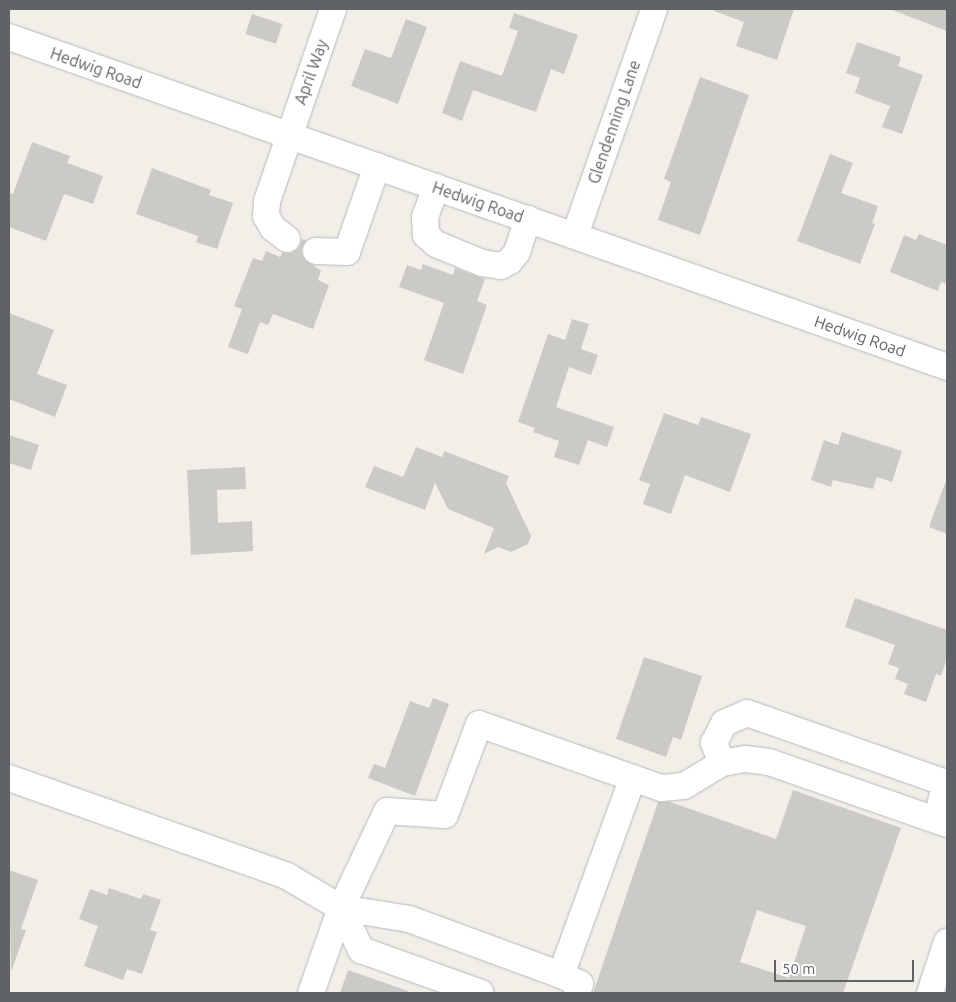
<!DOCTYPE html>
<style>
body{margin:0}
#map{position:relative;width:956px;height:1002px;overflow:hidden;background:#f1efe8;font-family:Ubuntu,sans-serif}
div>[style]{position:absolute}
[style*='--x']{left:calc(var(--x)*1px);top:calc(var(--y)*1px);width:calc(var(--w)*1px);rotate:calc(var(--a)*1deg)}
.building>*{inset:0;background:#cccac5;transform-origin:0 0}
.roads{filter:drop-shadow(0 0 1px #b5b8bc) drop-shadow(0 0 1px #b5b8bc)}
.minor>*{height:26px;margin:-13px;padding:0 13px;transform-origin:13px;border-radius:13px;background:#fff}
span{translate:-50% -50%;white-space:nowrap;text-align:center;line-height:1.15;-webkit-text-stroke:4px #fff;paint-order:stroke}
.street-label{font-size:16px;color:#5f6368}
.frame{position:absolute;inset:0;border:10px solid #5f6368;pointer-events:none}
.scale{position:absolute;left:774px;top:960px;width:140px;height:22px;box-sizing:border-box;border:2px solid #5f6368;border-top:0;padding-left:6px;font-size:15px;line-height:18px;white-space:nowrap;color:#5f6368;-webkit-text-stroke:4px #fff;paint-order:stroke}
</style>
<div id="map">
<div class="building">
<i style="clip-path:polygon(715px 9px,794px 9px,777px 60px,736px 46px,744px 22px,714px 11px)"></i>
<i style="clip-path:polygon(892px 9px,947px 9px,947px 31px,892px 10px)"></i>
<i style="clip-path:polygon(514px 13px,578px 35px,564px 74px,551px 69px,536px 112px,473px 90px,462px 121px,442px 113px,460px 61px,502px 76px,518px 31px,509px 28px)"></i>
<i style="left:252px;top:14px;width:32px;height:21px;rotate:18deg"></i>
<i style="clip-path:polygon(406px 19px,427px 27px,398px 104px,351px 86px,365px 49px,391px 58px)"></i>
<i style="clip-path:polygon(857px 42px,901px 57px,898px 66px,923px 75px,902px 134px,882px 127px,890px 106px,855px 93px,860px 78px,846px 73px)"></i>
<i style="clip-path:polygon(700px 77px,749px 95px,700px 235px,658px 220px,671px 182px,664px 179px)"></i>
<i style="clip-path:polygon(32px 142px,70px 156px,67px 163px,103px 176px,93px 204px,64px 194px,46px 241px,9px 227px,9px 193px,13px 194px)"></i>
<i style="clip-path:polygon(830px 154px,853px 163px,841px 193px,878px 206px,872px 223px,875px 224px,860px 264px,797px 241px)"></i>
<i style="clip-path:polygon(152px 168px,211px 190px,209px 195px,233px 203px,217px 249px,196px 242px,198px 236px,136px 214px)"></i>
<i style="clip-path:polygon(919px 234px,947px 245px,947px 284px,941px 282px,938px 291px,890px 272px,904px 235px,916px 240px)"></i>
<i style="clip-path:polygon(302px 239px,306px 240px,301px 250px,303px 258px,321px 271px,318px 280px,329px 285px,313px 329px,273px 314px,268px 325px,260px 322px,248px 354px,228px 347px,242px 309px,234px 306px,253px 258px,262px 261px,266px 251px,280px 257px,282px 253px,292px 253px,299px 248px)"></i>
<i style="clip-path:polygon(423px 264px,453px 275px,455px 268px,485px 279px,477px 301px,487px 305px,463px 374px,424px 360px,444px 303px,399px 287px,407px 265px,421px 270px)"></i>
<i style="clip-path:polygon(9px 313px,54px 330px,37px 374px,67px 385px,55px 417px,9px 399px)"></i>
<i style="clip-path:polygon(572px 319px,589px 324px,581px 349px,598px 355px,591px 375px,569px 367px,556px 407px,614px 427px,607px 447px,588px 440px,579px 465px,554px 457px,559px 441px,533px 432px,535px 428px,518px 422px,548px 334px,565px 340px)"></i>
<i style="clip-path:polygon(664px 413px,698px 425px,701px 417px,751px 434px,730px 492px,685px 475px,671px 514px,643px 504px,650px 484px,639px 480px)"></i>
<i style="clip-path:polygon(842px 432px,902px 451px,892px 482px,877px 477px,873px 489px,833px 480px,831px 487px,811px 480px,824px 440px,838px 445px)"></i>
<i style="clip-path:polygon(9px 435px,39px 445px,31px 470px,9px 463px)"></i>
<i style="clip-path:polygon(416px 447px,442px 457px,444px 451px,509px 476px,506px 483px,531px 536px,528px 544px,511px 552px,498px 547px,484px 554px,494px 528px,448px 509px,435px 483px,425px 510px,365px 487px,374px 466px,403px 477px)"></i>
<i style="clip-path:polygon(245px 467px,246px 489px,217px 490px,218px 523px,252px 521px,253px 551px,191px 555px,187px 470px)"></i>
<i style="clip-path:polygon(945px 483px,947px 483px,947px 534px,929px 527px)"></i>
<i style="clip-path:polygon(855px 598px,947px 630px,947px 658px,941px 676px,936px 674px,926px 702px,904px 694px,908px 684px,895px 679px,899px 668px,888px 664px,895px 645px,845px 627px)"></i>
<i style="clip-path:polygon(644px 657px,702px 676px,681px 740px,673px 737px,666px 757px,616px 739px)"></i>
<i style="clip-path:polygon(433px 698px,449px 704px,415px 796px,368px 778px,374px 764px,385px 768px,410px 701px,429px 708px)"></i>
<i style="clip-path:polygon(evenodd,793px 790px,901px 828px,843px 993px,593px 993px,658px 802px,670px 802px,776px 839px,793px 790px,757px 910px,806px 926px,789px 978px,740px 962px,757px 910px)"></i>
<i style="clip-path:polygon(9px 870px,38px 880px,21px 929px,26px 930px,11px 972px)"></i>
<i style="clip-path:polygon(109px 888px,141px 899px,143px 894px,161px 900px,150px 930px,157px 932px,142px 974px,127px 969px,123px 980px,84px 966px,98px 926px,79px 919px,90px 889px,107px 895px)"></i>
<i style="clip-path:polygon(348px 970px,408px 991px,407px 993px,340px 993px)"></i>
</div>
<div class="roads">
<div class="minor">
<i style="--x:9;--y:37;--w:994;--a:19.38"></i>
<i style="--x:436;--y:187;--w:32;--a:110"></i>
<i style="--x:425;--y:217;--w:18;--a:87"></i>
<i style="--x:426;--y:235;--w:13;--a:42"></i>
<i style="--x:436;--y:244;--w:50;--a:22.4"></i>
<i style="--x:482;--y:263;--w:19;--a:9"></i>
<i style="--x:501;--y:266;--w:10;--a:-29"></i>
<i style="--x:510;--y:261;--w:11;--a:-52"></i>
<i style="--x:517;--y:252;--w:35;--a:-72"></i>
<i style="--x:575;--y:235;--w:239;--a:-70.7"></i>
<i style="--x:287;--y:239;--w:18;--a:-142"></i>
<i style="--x:273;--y:228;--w:14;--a:-120"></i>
<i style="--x:266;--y:216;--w:15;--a:-86"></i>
<i style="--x:267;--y:201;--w:203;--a:-71"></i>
<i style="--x:316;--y:251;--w:31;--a:2"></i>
<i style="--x:347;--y:252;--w:91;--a:-70.8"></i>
<i style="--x:722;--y:763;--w:22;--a:-112"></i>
<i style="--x:714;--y:743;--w:22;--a:-63"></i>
<i style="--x:724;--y:723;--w:25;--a:-23"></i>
<i style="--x:747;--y:713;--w:211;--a:19.4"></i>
<i style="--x:946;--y:783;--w:38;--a:105"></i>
<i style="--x:9;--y:778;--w:295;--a:19.4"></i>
<i style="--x:287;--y:876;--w:63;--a:30.7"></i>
<i style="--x:341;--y:908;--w:69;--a:9.2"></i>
<i style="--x:409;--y:919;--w:162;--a:20.2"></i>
<i style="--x:561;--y:975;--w:21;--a:25"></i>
<i style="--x:580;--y:984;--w:9;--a:108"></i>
<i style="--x:341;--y:908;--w:47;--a:64.5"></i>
<i style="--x:361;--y:950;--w:127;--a:19.7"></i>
<i style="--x:561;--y:975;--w:208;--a:-70"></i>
<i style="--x:311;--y:993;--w:90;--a:-70.6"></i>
<i style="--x:341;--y:908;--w:107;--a:-64.6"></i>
<i style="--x:387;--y:811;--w:58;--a:3.9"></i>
<i style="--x:445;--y:815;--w:97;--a:-69.5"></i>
<i style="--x:479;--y:724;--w:193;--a:19.4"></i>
<i style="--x:661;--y:788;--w:23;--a:-5"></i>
<i style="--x:684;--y:786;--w:44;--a:-31.2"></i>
<i style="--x:722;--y:763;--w:23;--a:-10"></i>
<i style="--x:745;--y:759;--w:24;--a:7"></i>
<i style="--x:769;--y:762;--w:188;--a:19.2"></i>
<i style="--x:930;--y:993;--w:54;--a:-71.6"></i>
</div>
</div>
<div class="street-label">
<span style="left:96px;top:68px;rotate:19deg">Hedwig Road</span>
<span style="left:311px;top:72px;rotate:-70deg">April Way</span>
<span style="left:614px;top:122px;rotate:-71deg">Glendenning Lane</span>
<span style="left:478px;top:202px;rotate:19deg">Hedwig Road</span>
<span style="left:860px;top:336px;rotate:19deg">Hedwig Road</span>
</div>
<div class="frame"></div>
<div class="scale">50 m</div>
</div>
